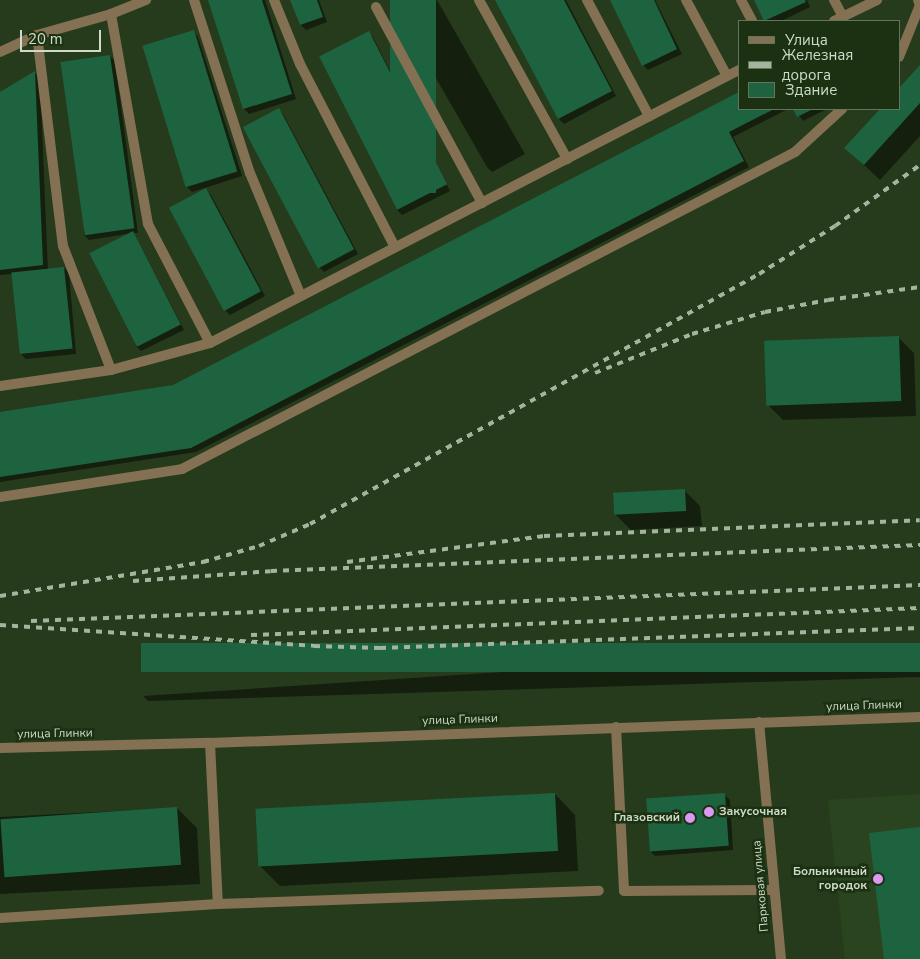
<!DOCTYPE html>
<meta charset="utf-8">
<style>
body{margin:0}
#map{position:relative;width:920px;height:959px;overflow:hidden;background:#263b1c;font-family:"Nunito Sans",sans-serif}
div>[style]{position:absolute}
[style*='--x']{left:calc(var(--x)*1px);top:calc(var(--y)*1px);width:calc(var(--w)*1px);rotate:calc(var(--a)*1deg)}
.built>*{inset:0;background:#2a441f}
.shadow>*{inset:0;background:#0007}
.building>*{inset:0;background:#1e633f;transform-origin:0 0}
.service>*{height:10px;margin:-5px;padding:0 5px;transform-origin:5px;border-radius:5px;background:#847052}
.minor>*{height:10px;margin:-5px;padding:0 5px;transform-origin:5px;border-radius:5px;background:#847052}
.tertiary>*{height:10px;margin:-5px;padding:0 5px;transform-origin:5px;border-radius:5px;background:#847052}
.rail>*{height:4px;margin-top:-2px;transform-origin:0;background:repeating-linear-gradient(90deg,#a4b49e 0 6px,transparent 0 12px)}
.dots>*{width:14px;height:14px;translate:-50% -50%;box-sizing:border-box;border:2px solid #1c3112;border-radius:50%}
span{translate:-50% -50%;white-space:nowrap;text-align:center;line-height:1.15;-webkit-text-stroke:5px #1c3112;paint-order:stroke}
.street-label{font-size:12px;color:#cddbc8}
.poi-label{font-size:12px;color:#cddbc8;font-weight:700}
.left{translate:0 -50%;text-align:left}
.right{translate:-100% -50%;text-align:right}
.legend{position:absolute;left:738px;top:20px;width:162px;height:90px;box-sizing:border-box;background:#1c3112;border:1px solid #63755b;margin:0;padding:6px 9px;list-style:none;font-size:15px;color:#cddbc8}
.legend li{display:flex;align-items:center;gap:10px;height:25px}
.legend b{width:25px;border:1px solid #63755b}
.scale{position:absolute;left:20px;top:30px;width:81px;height:22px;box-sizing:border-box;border:2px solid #cddbc8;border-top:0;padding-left:6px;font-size:15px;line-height:18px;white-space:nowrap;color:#cddbc8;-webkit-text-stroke:4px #1c3112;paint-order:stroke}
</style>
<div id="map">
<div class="built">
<i style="clip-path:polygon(920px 794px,920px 959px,845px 959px,828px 800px)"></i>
</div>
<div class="shadow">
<i style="clip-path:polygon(209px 0,265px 0,296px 99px,249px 114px,244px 109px)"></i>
<i style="clip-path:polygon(292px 0,319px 0,327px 22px,306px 30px,301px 25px)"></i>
<i style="clip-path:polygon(391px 0,437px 0,525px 154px,492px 172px,487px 167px)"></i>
<i style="clip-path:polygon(497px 0,566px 0,616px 96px,564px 124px,559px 119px)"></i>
<i style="clip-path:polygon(611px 0,655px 0,682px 54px,648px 70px,643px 65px)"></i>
<i style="clip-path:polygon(755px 0,807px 0,810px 7px,781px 21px,765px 21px)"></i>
<i style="clip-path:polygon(193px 32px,198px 37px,242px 176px,192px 192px,187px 187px)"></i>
<i style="clip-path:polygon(368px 32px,373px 37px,450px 191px,402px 215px,397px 210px)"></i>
<i style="clip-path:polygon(110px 56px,115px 61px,138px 233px,134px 233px,184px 330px,141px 351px,136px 346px,127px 234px,89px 240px,84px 235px)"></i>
<i style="clip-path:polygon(920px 66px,920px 136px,880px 180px,846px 148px,882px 109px,899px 109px,899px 90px)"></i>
<i style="clip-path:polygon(35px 73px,40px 78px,48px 270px,64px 268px,69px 273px,76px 354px,26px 359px,21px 354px,12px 274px,0 275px,0 93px)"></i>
<i style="clip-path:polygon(278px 109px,283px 114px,358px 254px,324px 272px,319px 267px)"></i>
<i style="clip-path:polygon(739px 109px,788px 109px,733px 137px,749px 167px,196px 452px,0 482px,0 413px,174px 386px)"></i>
<i style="clip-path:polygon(794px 109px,827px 109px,803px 121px)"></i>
<i style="clip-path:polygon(206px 190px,211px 195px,265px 296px,230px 315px,225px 310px)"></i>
<i style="clip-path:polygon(898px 337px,914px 353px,916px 416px,783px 420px,767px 404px)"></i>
<i style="clip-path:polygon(685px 491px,700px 506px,702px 526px,631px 530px,615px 514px)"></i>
<i style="clip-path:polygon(920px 644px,920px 677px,148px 701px,143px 696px)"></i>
<i style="clip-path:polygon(555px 794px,575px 815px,578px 871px,280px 886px,260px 866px)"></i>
<i style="clip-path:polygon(725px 795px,730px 800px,733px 850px,655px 856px,650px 851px)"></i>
<i style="clip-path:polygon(177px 808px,197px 828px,200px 884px,0 894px,0 817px)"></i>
</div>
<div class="building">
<i style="clip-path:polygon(208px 0,262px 0,292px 94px,243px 109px)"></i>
<i style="clip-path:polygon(290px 0,317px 0,323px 17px,300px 25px)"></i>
<i style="left:390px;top:0;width:46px;height:193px"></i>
<i style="clip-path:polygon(495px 0,564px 0,612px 91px,558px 119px)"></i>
<i style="clip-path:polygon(610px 0,654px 0,677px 49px,642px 66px)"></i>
<i style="clip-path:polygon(754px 0,805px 0,806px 2px,764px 21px)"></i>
<i style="left:194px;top:30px;width:148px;height:54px;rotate:73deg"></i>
<i style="left:369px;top:31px;width:172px;height:56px;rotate:63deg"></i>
<i style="left:110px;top:55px;width:175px;height:50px;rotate:82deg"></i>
<i style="clip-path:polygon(920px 65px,920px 103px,864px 165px,844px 148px,880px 109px,899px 109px,899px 88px)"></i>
<i style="clip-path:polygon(35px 71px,43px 265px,0 270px,0 92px)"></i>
<i style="clip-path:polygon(739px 92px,739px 109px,774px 109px,729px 132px,744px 161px,191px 448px,0 477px,0 412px,173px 385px)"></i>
<i style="left:279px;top:108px;width:160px;height:41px;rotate:62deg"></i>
<i style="clip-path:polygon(793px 109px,813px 109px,797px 117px)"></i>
<i style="left:206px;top:188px;width:117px;height:42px;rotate:62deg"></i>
<i style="left:133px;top:231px;width:105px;height:49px;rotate:63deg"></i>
<i style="left:64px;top:267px;width:82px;height:53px;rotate:84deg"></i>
<i style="left:899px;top:336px;width:65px;height:135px;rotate:88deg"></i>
<i style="left:685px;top:489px;width:22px;height:72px;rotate:87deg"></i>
<i style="left:920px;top:643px;width:29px;height:779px;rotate:90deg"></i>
<i style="left:555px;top:793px;width:58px;height:300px;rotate:87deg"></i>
<i style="left:725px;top:793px;width:53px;height:79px;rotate:86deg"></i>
<i style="left:177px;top:807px;width:58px;height:177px;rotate:86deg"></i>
<i style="clip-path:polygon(920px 827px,920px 959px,884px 959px,869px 833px)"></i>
</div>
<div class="service">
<i style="--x:194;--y:0;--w:182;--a:72.1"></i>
<i style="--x:250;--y:173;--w:133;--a:67.5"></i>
<i style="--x:274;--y:0;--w:69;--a:67.9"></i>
<i style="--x:300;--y:64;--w:206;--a:62.6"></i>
<i style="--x:479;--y:0;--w:182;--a:61"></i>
<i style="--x:587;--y:0;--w:132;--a:61.9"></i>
<i style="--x:686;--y:0;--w:86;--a:61.7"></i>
<i style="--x:741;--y:0;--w:24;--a:62"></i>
<i style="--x:834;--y:0;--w:19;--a:62"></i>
<i style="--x:376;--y:7;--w:223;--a:61.6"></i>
<i style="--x:111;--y:14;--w:38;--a:-22"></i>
<i style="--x:37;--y:35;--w:77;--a:-15.8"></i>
<i style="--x:111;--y:14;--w:213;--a:80"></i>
<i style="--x:148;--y:224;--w:134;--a:62.5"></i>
<i style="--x:0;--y:52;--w:41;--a:-24.7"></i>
<i style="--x:37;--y:35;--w:213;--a:83"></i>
<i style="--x:63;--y:246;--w:133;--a:68.8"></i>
<i style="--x:899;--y:57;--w:56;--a:-68"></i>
<i style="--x:920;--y:5;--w:5;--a:-112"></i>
<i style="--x:0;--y:497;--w:184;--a:-8.7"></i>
<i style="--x:182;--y:469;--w:690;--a:-27.34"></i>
<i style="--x:795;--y:152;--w:64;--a:-42.5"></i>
<i style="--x:616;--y:727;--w:164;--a:87.2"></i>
<i style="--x:624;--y:891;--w:150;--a:-0.4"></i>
<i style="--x:210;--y:743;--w:161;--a:87.2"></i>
<i style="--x:0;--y:918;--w:218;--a:-3.7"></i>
<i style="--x:218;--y:904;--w:381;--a:-2"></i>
</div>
<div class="minor">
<i style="--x:834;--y:21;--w:48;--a:-26"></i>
<i style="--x:0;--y:386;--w:112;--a:-8.2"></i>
<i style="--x:111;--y:370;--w:103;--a:-15.3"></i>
<i style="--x:210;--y:343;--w:595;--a:-27.3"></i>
<i style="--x:759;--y:722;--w:238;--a:84.7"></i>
</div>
<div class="tertiary">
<i style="--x:0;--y:748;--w:210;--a:-1.4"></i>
<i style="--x:210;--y:743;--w:710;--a:-2.1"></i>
</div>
<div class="rail">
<i style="--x:595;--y:373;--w:105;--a:-21.9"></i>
<i style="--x:692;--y:334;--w:76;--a:-16.8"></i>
<i style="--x:765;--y:312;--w:64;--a:-10.8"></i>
<i style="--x:828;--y:300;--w:93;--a:-8"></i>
<i style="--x:347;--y:562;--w:199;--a:-7.5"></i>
<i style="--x:544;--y:536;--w:376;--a:-2.4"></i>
<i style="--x:133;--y:581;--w:138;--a:-4.1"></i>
<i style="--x:271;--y:571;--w:650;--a:-2.29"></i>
<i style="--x:0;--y:596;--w:206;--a:-9.5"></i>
<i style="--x:203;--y:562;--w:58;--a:-15.9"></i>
<i style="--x:259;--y:546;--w:56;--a:-23.3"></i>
<i style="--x:310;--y:524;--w:514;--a:-29.11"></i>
<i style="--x:759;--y:274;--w:90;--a:-32.3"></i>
<i style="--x:835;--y:226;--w:105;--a:-35.7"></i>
<i style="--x:31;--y:621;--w:890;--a:-2.32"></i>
<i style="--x:0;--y:625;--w:315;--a:3.8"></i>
<i style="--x:314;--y:646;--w:66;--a:1.7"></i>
<i style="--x:380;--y:648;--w:540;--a:-2.12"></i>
<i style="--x:251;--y:635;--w:670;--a:-2.31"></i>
</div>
<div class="dots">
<i style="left:709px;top:812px;background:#dc99f4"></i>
<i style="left:690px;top:818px;background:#dc99f4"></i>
<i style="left:878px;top:879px;background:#dc99f4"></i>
</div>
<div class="street-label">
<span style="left:864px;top:706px;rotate:-2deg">улица Глинки</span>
<span style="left:460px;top:720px;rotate:-2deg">улица Глинки</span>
<span style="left:55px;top:734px;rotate:-1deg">улица Глинки</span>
<span style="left:761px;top:886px;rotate:-95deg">Парковая улица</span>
</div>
<div class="poi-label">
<span class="left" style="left:719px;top:812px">Закусочная</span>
<span class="right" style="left:680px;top:818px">Глазовский</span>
<span class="right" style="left:867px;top:879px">Больничный<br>городок</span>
</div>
<ul class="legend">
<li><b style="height:6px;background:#847052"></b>Улица</li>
<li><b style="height:6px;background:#a4b49e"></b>Железная дорога</li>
<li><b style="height:14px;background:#1e633f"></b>Здание</li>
</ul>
<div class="scale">20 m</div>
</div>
